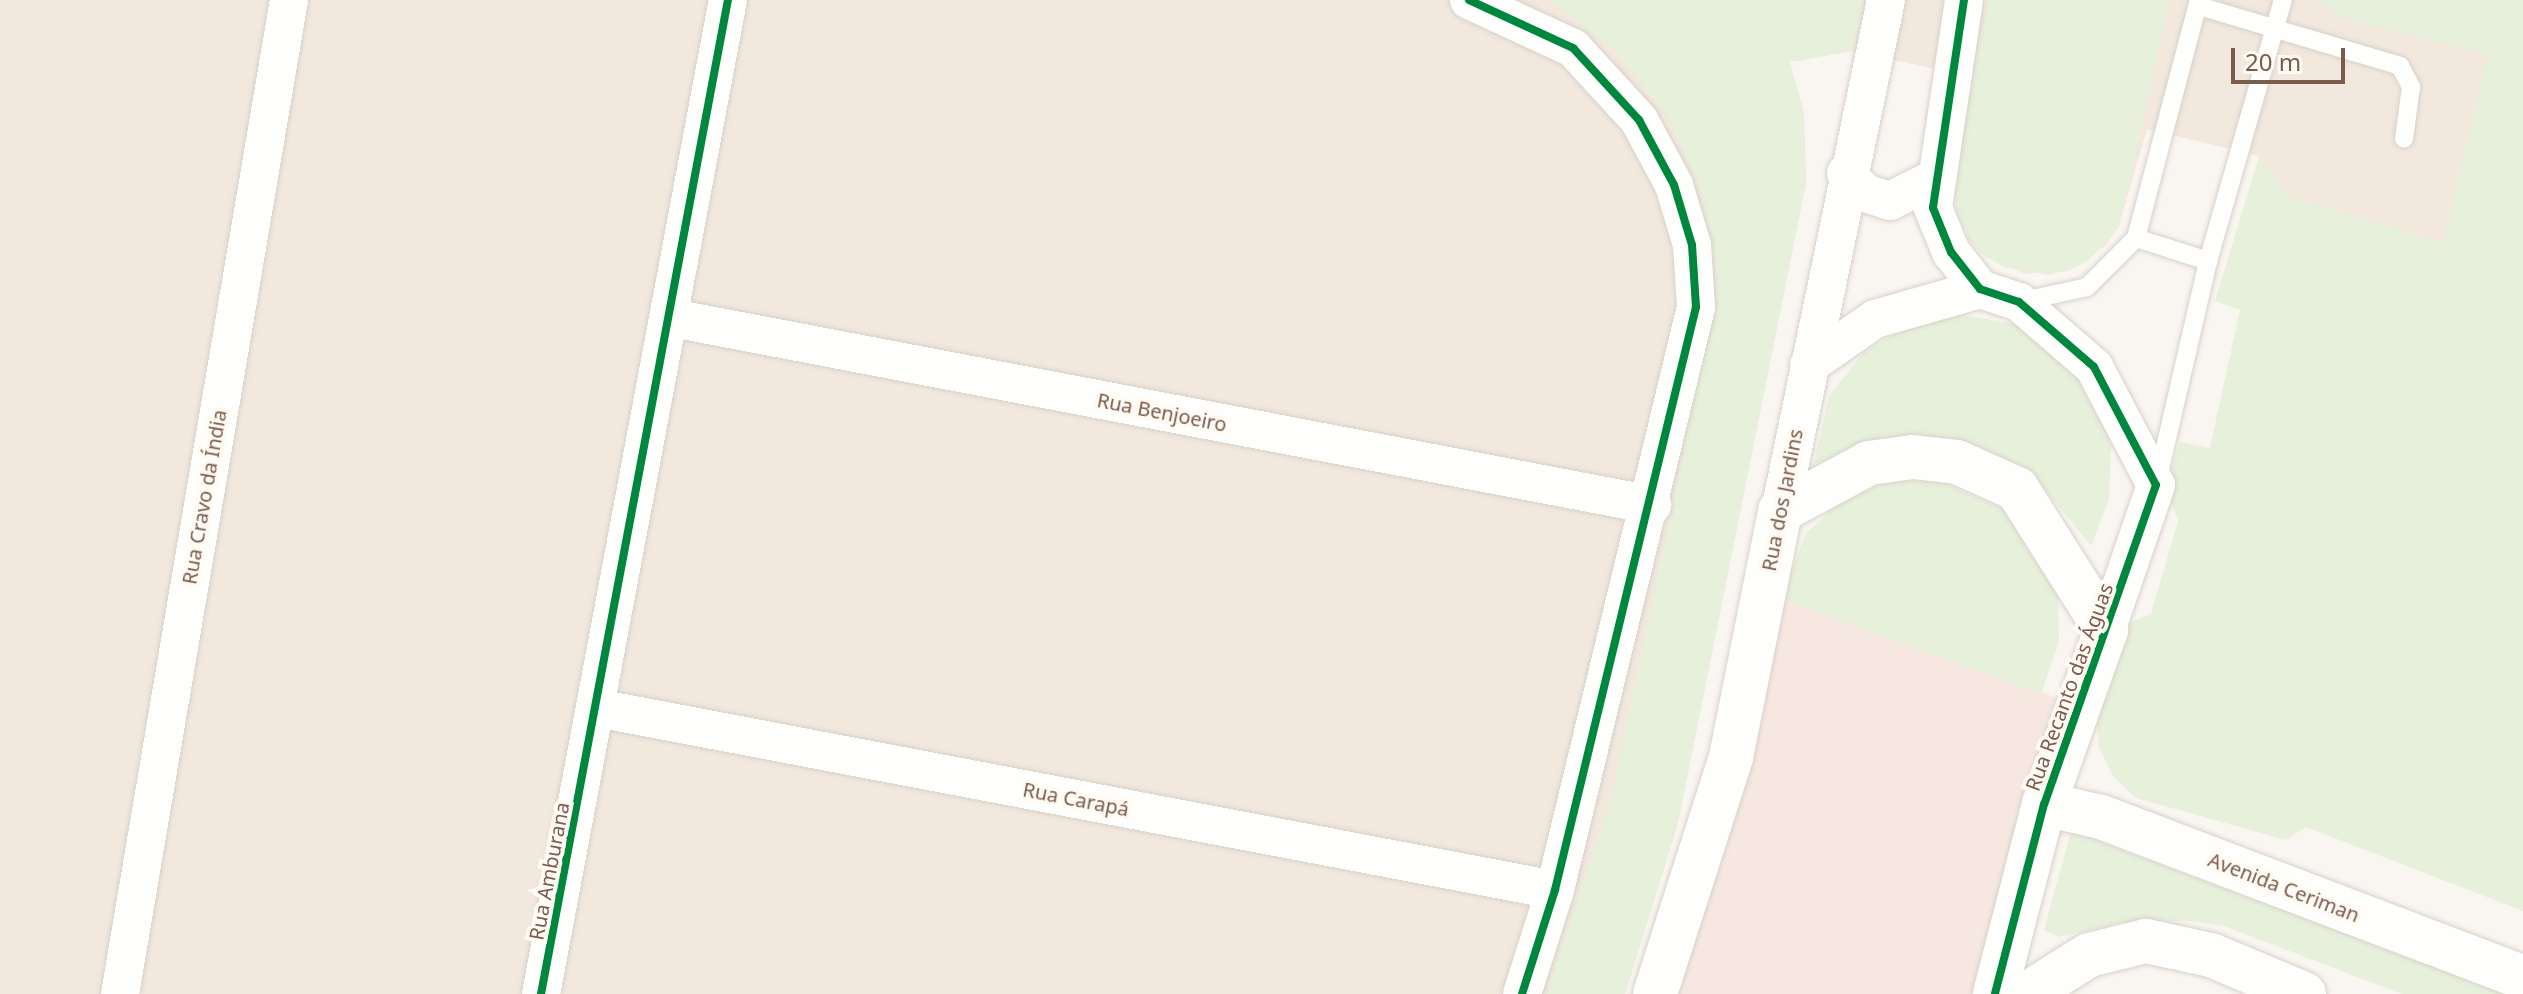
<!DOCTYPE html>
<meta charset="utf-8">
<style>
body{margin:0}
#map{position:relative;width:2523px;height:994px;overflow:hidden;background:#f9f5f0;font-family:"Noto Sans",sans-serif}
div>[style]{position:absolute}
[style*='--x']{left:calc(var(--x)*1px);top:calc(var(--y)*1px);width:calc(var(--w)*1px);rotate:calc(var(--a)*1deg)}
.residential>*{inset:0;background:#f2e8de}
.commercial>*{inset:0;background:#f6e8e1}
.green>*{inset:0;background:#e7f0db}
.roads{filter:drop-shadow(0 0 2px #d7d1cb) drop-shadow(0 0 2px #d7d1cb)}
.service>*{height:18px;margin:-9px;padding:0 9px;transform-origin:9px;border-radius:9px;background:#fefefd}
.minor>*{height:38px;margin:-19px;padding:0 19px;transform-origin:19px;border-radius:19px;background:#fefefd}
.tertiary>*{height:44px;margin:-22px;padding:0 22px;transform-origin:22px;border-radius:22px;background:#fefefd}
.cycleway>*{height:8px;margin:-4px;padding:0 4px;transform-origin:4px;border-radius:4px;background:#00873e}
span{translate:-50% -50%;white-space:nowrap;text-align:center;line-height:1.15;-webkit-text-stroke:8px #fffaf3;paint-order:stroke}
.street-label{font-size:20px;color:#7a5c4d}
.scale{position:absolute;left:2231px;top:48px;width:114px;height:36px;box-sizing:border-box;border:4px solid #7a5c4d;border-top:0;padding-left:10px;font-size:24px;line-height:28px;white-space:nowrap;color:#7a5c4d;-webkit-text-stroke:6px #fffaf3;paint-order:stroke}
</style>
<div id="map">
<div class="residential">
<i style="clip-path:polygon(0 0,2523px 0,2523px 413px,2261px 190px,2259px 156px,2147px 129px,2119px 226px,2106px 245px,2069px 270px,2025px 274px,1985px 256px,1969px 240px,1951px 176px,1973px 77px,1852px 51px,1790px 62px,1804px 114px,1806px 183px,1678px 823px,1625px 994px,0 994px)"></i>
</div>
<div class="commercial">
<i style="clip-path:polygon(1781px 599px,2079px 706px,1995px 994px,1655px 994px)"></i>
</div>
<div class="green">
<i style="clip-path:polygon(1550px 0,1864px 0,1852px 51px,1790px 62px,1804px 114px,1806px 183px,1678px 823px,1625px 994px,1546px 994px,1611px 801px,1715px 299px,1714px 261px,1699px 186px,1667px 116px,1619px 54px)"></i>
<i style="clip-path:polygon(1989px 0,2170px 0,2119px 226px,2089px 260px,2069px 270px,2048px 275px,2004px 267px,1985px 256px,1958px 220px,1951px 176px)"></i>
<i style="clip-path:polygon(2320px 0,2523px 0,2523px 911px,2306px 827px,2286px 840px,2136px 798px,2113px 776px,2099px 747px,2096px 717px,2122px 625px,2151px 614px,2178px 521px,2166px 489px,2180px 442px,2210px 448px,2240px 310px,2215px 301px,2259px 156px,2287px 196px,2443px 243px,2488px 54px,2343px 18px)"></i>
<i style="clip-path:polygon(1962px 315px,2014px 324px,2079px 372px,2111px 445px,2109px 499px,2091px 546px,2034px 476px,1981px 447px,1895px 436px,1814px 464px,1829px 396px,1863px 353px,1909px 325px)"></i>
<i style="clip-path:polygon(1890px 481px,1939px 481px,2006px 510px,2058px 593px,2059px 642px,2041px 694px,1781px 599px,1806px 533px,1843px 500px)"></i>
<i style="clip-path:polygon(2071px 831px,2475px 982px,2512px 994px,2402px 994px,2224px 926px,2191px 921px,2123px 922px,2059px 937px,2044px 930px)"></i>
</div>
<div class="roads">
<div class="service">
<i style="--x:2199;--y:6;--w:210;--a:16.6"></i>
<i style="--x:2400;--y:66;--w:24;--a:62"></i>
<i style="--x:2411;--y:87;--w:52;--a:97.7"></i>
<i style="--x:2136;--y:238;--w:76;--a:17.7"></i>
<i style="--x:2019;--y:302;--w:70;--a:-12.4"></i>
<i style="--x:2087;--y:287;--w:69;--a:-45"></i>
<i style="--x:2136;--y:238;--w:246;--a:-75.2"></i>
<i style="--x:2158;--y:478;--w:223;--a:-77"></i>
<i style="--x:2208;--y:261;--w:272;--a:-74"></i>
</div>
<div class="minor">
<i style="--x:1469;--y:0;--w:115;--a:24.8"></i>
<i style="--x:1573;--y:48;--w:98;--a:47.5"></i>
<i style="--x:1639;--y:120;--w:74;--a:61.7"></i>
<i style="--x:1674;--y:185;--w:63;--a:73.3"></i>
<i style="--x:1692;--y:245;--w:62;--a:86.3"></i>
<i style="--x:1696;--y:307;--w:600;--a:103.6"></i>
<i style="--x:1555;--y:890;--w:109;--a:107.6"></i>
<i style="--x:1964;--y:0;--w:210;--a:98.5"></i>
<i style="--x:1933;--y:208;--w:48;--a:67.8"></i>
<i style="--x:1951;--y:252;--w:47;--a:51.9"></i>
<i style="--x:1980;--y:289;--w:41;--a:18.4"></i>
<i style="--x:2019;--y:302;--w:99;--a:40.9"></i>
<i style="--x:2094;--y:367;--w:133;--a:62.3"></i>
<i style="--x:2156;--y:485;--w:153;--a:109"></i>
<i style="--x:1846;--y:173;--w:28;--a:46"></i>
<i style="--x:1865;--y:193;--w:26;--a:18"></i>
<i style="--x:1890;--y:201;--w:49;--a:-26.6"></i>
<i style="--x:672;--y:318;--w:998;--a:10.8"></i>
<i style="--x:1809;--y:365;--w:80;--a:-34.9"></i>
<i style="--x:1875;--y:319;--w:109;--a:-15.9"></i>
<i style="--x:1780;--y:511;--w:522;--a:-78.28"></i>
<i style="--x:597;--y:708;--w:975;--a:10.76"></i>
<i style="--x:120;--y:994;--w:1008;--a:-80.35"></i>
<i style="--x:541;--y:994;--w:1011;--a:-79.35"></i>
</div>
<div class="tertiary">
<i style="--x:2044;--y:804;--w:58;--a:12.8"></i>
<i style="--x:2101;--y:817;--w:451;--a:20.8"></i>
<i style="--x:1655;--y:994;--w:249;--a:-72.2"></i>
<i style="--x:1731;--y:757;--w:251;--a:-78.7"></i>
<i style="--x:1780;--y:511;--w:101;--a:-28.3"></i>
<i style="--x:1869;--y:463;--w:44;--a:-7.8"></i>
<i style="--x:1913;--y:457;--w:44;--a:6.5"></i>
<i style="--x:1957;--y:462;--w:66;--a:24.2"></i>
<i style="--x:2017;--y:489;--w:167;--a:57.7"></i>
<i style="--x:2106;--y:630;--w:185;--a:109.6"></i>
<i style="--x:2044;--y:804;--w:196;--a:104.5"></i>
<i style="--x:2027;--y:994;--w:73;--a:-32.2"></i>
<i style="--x:2089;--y:955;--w:59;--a:-13.8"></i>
<i style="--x:2146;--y:941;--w:66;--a:12.2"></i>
<i style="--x:2211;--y:955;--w:101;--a:22.8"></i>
</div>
</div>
<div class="cycleway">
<i style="--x:1469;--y:0;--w:115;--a:24.8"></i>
<i style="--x:1573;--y:48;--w:98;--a:47.5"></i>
<i style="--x:1639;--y:120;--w:74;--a:61.7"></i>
<i style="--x:1674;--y:185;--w:63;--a:73.3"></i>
<i style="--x:1692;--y:245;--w:62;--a:86.3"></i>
<i style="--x:1696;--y:307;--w:600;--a:103.6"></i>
<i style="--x:1555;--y:890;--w:109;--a:107.6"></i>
<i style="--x:1964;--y:0;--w:210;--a:98.5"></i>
<i style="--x:1933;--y:208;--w:48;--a:67.8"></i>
<i style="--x:1951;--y:252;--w:47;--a:51.9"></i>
<i style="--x:1980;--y:289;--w:41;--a:18.4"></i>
<i style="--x:2019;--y:302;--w:99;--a:40.9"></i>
<i style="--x:2094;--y:367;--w:133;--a:62.3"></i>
<i style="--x:2156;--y:485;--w:338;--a:109.3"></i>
<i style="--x:2044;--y:804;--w:196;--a:104.5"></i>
<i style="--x:541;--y:994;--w:1011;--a:-79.35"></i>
</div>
<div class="street-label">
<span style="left:1162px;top:412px;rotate:11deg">Rua Benjoeiro</span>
<span style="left:204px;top:497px;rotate:-80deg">Rua Cravo da Índia</span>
<span style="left:1782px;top:500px;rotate:-79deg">Rua dos Jardins</span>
<span style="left:2069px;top:687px;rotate:-70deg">Rua Recanto das Águas</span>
<span style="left:1076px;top:799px;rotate:11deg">Rua Carapá</span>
<span style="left:549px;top:871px;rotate:-79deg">Rua Amburana</span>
<span style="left:2284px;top:887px;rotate:21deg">Avenida Ceriman</span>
</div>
<div class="scale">20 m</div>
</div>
